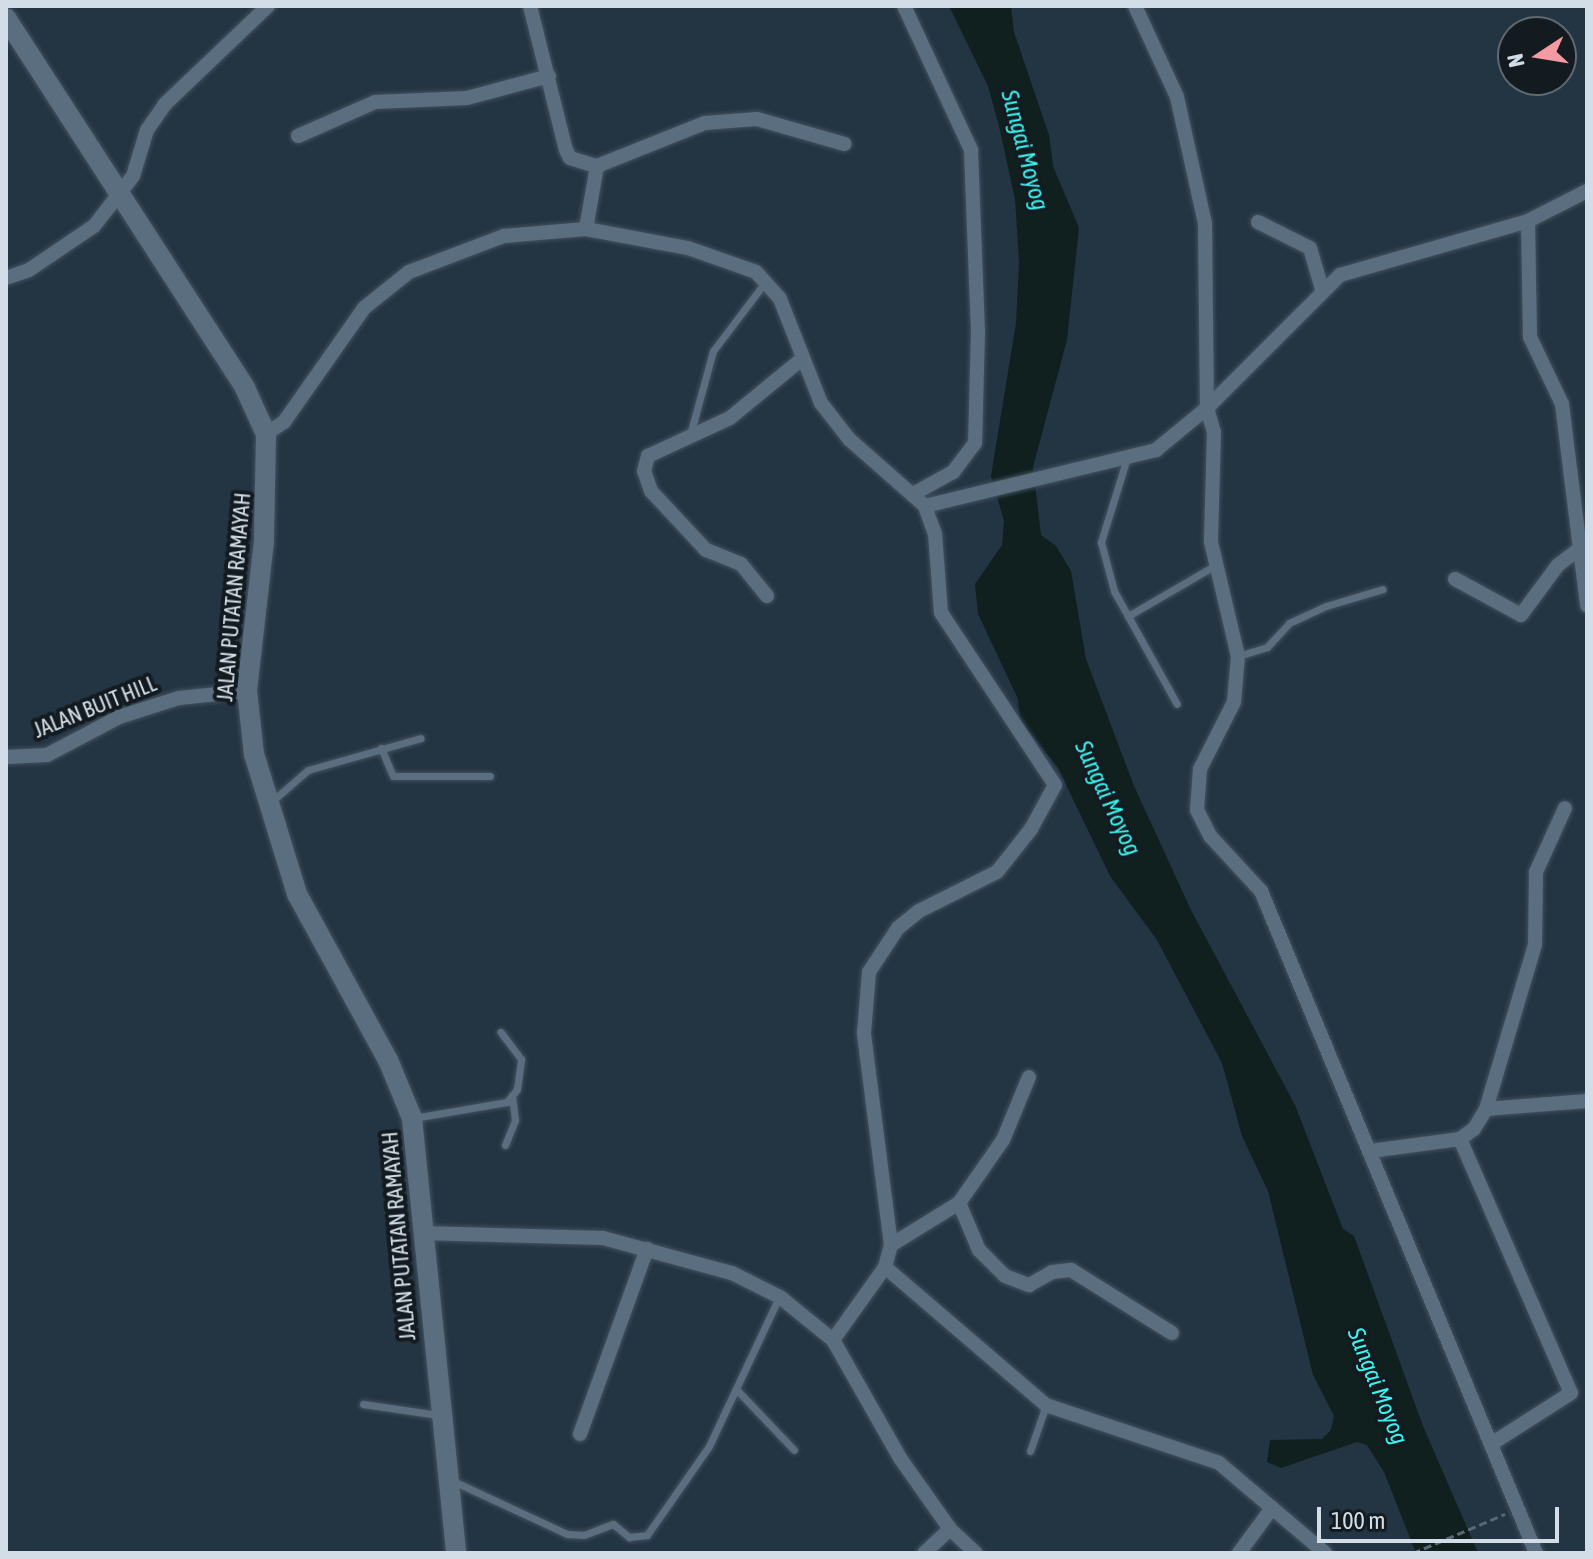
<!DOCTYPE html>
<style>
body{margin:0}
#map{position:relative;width:1593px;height:1559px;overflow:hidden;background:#233443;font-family:"Asap Condensed",sans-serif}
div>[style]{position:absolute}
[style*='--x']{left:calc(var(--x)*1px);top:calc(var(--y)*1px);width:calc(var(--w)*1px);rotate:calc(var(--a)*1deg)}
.water>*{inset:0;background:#10201f}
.path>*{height:3px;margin-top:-1.5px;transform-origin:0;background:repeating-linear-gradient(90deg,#586774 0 8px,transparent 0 12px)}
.roads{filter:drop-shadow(0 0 2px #43515e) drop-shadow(0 0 2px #43515e)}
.lane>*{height:7px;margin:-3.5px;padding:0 3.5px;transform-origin:3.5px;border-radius:3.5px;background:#5b6e7f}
.street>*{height:14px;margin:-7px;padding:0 7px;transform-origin:7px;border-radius:7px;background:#5b6e7f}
.secondary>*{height:20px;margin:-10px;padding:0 10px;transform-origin:10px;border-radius:10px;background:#5b6e7f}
span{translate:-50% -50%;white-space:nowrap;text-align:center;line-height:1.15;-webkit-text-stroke:8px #131b21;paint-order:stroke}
.street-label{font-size:22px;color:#d2dde7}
.water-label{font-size:24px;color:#3af4ef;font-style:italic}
.frame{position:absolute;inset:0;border:8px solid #d2dde7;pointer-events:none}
.north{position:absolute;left:1497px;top:16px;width:80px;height:80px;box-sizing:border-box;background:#131b21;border:2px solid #5f6970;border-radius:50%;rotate:258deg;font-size:22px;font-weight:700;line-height:32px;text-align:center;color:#d2dde7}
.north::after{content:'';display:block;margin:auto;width:28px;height:36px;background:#f49aa2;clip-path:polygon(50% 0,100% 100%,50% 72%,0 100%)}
.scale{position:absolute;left:1317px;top:1507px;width:242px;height:36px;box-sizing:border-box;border:4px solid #d2dde7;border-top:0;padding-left:10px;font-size:24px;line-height:28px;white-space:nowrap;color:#d2dde7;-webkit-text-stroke:6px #131b21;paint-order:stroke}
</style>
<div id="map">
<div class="water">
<i style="clip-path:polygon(949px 6px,1011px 6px,1014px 32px,1049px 135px,1053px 166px,1079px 228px,1067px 340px,1033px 467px,1041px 535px,1056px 546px,1071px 571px,1086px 659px,1134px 786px,1191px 910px,1295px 1105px,1343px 1229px,1354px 1236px,1423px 1426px,1478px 1553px,1416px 1553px,1384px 1472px,1367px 1445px,1357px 1442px,1281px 1468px,1267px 1462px,1270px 1440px,1322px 1439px,1331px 1430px,1334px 1416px,1313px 1375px,1268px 1191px,1242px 1136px,1222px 1063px,1157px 940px,1110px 876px,1058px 768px,1020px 720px,1018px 699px,978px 614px,975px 584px,1002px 545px,1004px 521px,991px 476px,1016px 323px,1019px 263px,1015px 199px,999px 126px,988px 86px)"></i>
</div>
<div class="path">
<i style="--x:1413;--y:1553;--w:100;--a:-23"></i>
</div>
<div class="roads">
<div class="lane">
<i style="--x:690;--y:435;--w:87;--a:-74.7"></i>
<i style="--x:713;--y:351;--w:88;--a:-52.9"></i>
<i style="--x:1126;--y:461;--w:85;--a:107.2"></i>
<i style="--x:1101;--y:542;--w:51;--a:75.1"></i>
<i style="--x:1114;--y:591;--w:129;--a:60.9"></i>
<i style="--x:1128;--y:616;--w:99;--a:-30.2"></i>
<i style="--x:1238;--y:656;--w:30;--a:-17"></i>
<i style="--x:1267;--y:647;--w:33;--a:-47"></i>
<i style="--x:1289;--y:623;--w:41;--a:-24.7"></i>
<i style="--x:1326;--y:606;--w:59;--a:-16.6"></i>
<i style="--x:381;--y:748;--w:30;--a:67"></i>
<i style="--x:393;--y:776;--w:97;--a:0"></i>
<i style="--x:271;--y:802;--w:49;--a:-40.9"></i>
<i style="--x:308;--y:770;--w:117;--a:-15.8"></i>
<i style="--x:414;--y:1118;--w:94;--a:-9.8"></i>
<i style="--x:507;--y:1102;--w:16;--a:-52"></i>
<i style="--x:517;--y:1089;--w:30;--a:-82"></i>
<i style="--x:521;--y:1059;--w:34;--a:-127"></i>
<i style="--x:505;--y:1145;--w:27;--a:-68"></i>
<i style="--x:515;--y:1120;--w:25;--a:-97"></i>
<i style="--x:736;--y:1389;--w:84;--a:46.4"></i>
<i style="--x:363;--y:1404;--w:76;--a:8.3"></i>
<i style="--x:1030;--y:1451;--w:49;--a:-70.8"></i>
<i style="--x:453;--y:1481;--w:126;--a:24.9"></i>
<i style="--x:567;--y:1534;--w:17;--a:3"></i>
<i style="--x:584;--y:1535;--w:31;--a:-21"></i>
<i style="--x:613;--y:1524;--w:21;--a:39"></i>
<i style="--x:629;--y:1537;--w:18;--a:-6"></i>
<i style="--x:647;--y:1535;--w:108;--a:-55.1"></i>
<i style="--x:709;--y:1446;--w:165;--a:-64.8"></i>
</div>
<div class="street">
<i style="--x:530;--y:6;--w:148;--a:76"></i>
<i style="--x:566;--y:150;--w:9;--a:63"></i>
<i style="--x:570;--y:158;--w:28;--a:17"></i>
<i style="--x:597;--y:166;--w:64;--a:99.9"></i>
<i style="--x:904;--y:6;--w:159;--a:65"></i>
<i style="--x:971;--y:150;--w:181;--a:87.8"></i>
<i style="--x:978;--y:331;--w:112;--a:91.5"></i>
<i style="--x:975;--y:443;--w:36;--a:127"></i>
<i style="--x:953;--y:472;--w:46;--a:151.2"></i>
<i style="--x:1135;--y:6;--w:100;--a:65.2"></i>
<i style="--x:1177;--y:97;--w:129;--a:77.5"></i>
<i style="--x:1205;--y:223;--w:185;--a:89.4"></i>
<i style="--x:1207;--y:408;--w:25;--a:74"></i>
<i style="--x:1214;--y:432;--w:110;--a:91.6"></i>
<i style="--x:1211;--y:542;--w:117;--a:76.7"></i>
<i style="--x:1238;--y:656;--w:46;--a:95"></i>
<i style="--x:1234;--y:702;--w:75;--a:116.9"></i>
<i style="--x:1200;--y:769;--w:41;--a:94.2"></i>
<i style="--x:1197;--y:810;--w:30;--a:63"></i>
<i style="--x:1211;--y:837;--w:74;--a:47.2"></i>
<i style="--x:1261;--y:891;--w:717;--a:67.44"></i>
<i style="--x:298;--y:136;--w:84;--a:-23.8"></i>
<i style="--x:375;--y:102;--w:92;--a:-2.5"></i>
<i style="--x:467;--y:98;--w:85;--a:-15"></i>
<i style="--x:597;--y:166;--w:116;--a:-21.7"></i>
<i style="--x:705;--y:123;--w:52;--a:-4.4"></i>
<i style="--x:757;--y:119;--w:91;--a:15.9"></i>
<i style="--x:1528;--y:221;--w:116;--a:89"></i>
<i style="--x:1530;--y:337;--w:74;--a:64.5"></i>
<i style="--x:1562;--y:404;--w:203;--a:82.9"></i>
<i style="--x:1258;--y:222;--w:58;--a:26.6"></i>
<i style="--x:1310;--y:248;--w:43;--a:73.7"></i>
<i style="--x:6;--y:278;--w:24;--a:-19"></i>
<i style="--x:29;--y:270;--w:78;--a:-34.1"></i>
<i style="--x:94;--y:226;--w:63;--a:-52"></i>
<i style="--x:133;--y:176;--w:48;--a:-73.1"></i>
<i style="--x:147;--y:130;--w:32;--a:-55"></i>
<i style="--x:165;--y:104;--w:142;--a:-43.6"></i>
<i style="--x:266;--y:434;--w:22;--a:-34"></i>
<i style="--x:284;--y:422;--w:139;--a:-54.9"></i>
<i style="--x:364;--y:308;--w:58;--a:-38.7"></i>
<i style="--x:409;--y:272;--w:102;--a:-20.8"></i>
<i style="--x:504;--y:236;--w:82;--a:-4.9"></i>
<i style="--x:586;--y:229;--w:104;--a:10.6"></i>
<i style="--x:688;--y:248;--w:72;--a:19.4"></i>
<i style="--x:756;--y:272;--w:36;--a:48"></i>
<i style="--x:780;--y:299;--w:112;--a:68.5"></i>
<i style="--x:821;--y:403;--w:46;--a:52.1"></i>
<i style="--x:849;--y:439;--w:101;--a:41.4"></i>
<i style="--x:925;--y:506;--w:238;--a:-13.6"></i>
<i style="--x:1156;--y:450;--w:66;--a:-39.5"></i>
<i style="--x:1207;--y:408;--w:188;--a:-45"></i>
<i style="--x:1340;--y:275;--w:196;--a:-16"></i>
<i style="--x:1528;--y:221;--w:66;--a:-27"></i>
<i style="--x:1455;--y:579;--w:75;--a:28.6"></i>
<i style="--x:1521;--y:615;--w:62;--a:-53.5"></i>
<i style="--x:1558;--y:565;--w:26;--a:-37"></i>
<i style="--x:767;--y:596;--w:41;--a:-129.1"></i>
<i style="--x:741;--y:564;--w:38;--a:-158"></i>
<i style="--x:706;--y:550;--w:81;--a:-133"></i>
<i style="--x:651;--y:491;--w:21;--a:-109"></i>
<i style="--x:644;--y:471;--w:16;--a:-75"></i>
<i style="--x:648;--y:456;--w:90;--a:-24.9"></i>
<i style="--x:730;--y:418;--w:94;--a:-39.4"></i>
<i style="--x:6;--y:757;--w:41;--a:-2.8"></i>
<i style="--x:47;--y:755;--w:81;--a:-27.8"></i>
<i style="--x:119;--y:717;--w:63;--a:-17.6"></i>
<i style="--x:179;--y:698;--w:68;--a:-5.9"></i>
<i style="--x:1486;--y:1109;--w:101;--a:-4.5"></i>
<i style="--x:1460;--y:1139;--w:277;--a:66.4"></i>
<i style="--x:1571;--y:1393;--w:95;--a:147.5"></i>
<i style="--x:1370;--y:1151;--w:91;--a:-7.6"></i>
<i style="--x:1460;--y:1139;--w:17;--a:-36"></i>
<i style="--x:1474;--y:1129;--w:23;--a:-59"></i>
<i style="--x:1486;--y:1109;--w:171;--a:-73.4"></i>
<i style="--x:1535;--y:945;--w:73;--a:-89.2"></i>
<i style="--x:1536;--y:872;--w:70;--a:-65.6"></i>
<i style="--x:959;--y:1203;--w:51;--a:66.9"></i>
<i style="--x:979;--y:1250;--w:37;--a:45"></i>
<i style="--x:1005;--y:1276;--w:26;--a:21"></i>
<i style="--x:1029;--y:1285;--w:26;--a:-29"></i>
<i style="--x:1052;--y:1272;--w:19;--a:-6"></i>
<i style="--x:1071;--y:1270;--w:119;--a:32"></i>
<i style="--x:422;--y:1233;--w:181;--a:1.6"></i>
<i style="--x:603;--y:1238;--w:134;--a:15.2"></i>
<i style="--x:732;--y:1273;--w:54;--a:26.6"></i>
<i style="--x:780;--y:1297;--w:68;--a:39.1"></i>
<i style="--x:833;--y:1340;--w:90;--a:-54.5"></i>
<i style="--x:885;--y:1267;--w:23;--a:-75"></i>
<i style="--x:891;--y:1245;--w:214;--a:-97.3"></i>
<i style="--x:864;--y:1033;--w:61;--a:-85.3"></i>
<i style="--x:869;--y:972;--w:53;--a:-56.6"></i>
<i style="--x:898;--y:928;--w:27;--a:-39"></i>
<i style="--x:919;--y:911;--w:87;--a:-26.6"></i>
<i style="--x:997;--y:872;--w:55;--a:-51.7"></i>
<i style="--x:1031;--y:829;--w:50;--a:-61.4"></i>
<i style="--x:1055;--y:785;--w:206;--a:-123.5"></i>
<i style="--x:941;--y:613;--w:79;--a:-94.3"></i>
<i style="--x:935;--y:534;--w:30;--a:-110"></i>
<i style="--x:891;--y:1245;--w:80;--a:-31.7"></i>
<i style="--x:959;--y:1203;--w:77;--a:-55.1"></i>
<i style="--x:1003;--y:1140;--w:68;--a:-67.6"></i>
<i style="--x:885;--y:1267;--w:212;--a:40.6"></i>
<i style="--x:1046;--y:1405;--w:182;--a:18.5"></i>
<i style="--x:1219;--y:1463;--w:139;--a:40.3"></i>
<i style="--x:833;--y:1340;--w:136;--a:60.4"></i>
<i style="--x:900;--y:1458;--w:87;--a:54.8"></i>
<i style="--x:950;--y:1529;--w:35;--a:137"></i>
<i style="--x:580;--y:1434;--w:197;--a:-70.1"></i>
<i style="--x:950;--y:1529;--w:35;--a:43"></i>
<i style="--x:1239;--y:1553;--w:56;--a:-53.7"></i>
</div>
<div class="secondary">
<i style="--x:6;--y:18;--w:440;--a:57.1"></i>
<i style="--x:245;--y:388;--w:51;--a:65.5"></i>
<i style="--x:266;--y:434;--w:107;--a:91.1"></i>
<i style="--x:264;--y:541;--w:151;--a:96.5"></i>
<i style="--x:247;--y:691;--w:63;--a:83.7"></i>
<i style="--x:254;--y:754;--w:146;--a:72.9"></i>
<i style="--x:297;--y:894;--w:189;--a:61.3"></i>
<i style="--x:388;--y:1060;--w:63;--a:67.5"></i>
<i style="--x:412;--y:1118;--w:437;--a:84.2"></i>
</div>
</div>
<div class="street-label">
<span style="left:234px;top:597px;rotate:-85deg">JALAN PUTATAN RAMAYAH</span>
<span style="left:95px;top:707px;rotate:-22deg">JALAN BUIT HILL</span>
<span style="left:399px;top:1236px;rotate:-95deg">JALAN PUTATAN RAMAYAH</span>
</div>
<div class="water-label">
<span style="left:1025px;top:150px;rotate:75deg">Sungai Moyog</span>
<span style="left:1108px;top:798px;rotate:65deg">Sungai Moyog</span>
<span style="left:1378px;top:1386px;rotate:68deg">Sungai Moyog</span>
</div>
<div class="frame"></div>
<div class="north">N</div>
<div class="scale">100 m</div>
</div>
